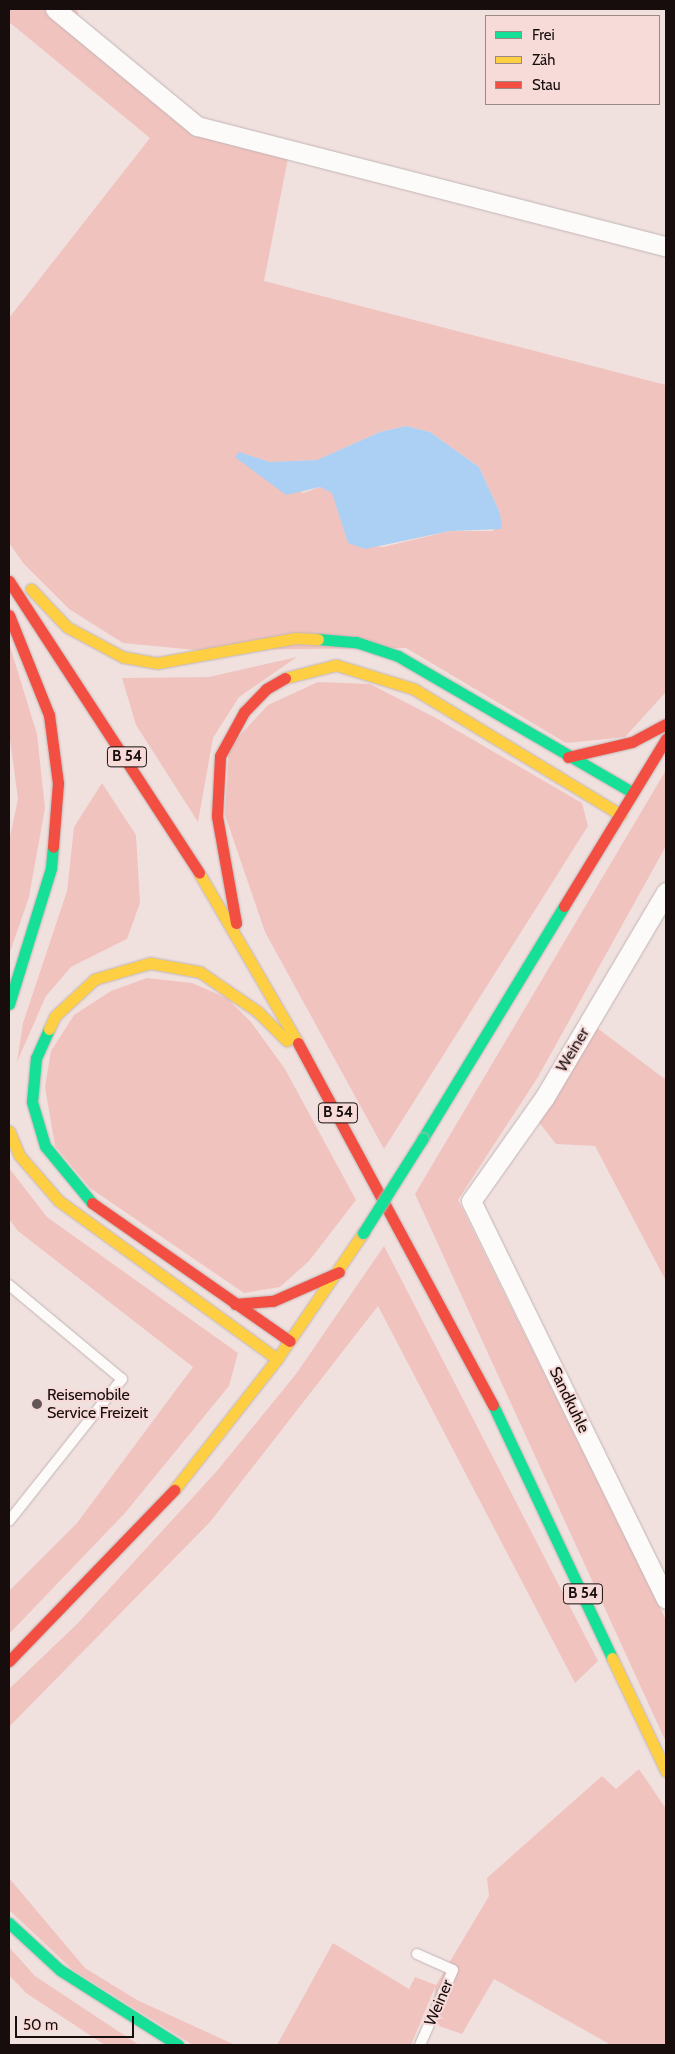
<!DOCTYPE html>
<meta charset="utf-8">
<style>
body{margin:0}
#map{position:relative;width:675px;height:2054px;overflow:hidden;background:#f0e1df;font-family:Cabin,sans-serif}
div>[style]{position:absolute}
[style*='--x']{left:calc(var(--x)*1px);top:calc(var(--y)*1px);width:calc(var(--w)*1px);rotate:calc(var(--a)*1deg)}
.green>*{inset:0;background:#f1c3bf}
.water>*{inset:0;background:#abd0f3}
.roads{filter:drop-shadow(0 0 1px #c1b5b4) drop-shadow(0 0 1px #c1b5b4)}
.lane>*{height:10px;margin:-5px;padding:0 5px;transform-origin:5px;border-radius:5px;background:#fdfafa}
.street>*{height:19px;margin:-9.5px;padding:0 9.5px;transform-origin:9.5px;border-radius:9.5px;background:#fdfafa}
.fast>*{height:11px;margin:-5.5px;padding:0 5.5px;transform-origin:5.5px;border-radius:5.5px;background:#16e098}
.slow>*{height:11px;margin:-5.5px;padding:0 5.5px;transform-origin:5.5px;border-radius:5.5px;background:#ffcf43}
.jam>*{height:11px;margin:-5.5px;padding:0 5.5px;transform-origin:5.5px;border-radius:5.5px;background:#f24e42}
.bridges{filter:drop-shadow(0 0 1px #c1b5b4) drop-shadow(0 0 1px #c1b5b4)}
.fast-bridge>*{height:11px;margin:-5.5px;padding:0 5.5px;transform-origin:5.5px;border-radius:5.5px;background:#16e098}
.dots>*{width:14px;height:14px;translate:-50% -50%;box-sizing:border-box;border:2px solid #f6dbd9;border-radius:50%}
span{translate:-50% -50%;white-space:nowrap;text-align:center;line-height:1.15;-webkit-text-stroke:4px #f6dbd9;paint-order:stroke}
.shield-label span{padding:1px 4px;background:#f6dbd9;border:1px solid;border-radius:4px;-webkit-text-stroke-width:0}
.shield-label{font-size:15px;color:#160d0c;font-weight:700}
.street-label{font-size:16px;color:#160d0c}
.poi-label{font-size:16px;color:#160d0c}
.left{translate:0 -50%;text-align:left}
.frame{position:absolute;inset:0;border:10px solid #160d0c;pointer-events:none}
.legend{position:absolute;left:485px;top:15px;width:175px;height:90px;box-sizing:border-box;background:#f6dbd9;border:1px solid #9c8987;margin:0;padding:6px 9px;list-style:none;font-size:15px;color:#160d0c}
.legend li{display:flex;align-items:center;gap:10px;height:25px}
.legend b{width:25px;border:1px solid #9c8987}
.scale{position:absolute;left:15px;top:2016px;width:119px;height:22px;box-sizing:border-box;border:2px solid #160d0c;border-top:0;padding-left:6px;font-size:15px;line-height:18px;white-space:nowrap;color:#160d0c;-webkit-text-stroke:4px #f6dbd9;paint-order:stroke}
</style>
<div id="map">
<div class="green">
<i style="clip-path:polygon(evenodd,9px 9px,77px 9px,79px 21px,190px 114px,289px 153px,264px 281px,666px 385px,666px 692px,625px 737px,566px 743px,406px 648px,195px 650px,123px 643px,69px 609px,24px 564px,9px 543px,9px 318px,150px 138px,9px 22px,9px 9px,406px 426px,430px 432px,479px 467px,500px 513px,493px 531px,450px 531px,383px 547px,348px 543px,333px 493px,320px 487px,303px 493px,239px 453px,270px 462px,317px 460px,380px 432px,406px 426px)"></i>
<i style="clip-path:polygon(9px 643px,37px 734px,45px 808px,29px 897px,9px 955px,9px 841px,18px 799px,9px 732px)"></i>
<i style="clip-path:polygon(297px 657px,239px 697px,213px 738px,198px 822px,136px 725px,122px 678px,209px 677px)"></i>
<i style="clip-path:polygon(318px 682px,370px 684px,434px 717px,582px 803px,588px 826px,384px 1149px,265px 932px,225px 815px,229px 747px,268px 705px)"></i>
<i style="clip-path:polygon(666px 770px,666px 846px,538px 1077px,458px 1200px,666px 1620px,666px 1742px,415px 1194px)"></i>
<i style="clip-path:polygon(102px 783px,136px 835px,140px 903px,127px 939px,71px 967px,46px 996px,17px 1062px,23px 1023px,67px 891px,74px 827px)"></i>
<i style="clip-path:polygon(147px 978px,192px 983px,227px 998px,251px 1022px,285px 1069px,356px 1200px,309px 1261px,280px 1287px,244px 1293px,90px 1188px,55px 1146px,45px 1087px,51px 1051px,74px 1015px,111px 991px)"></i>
<i style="clip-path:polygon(596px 1027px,666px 1080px,666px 1281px,595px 1146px,556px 1144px,538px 1121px)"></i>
<i style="clip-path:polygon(9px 1168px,47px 1217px,238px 1353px,229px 1386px,125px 1513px,9px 1634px,9px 1591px,77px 1523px,193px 1367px,18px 1231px,9px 1219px)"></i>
<i style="clip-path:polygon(384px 1246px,598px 1661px,575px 1683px,378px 1306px,210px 1522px,9px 1727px,9px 1689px,77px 1624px,216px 1472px,296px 1374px)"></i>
<i style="clip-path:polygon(639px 1769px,666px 1809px,666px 2045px,611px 2045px,494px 1979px,462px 2034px,433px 2024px,435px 1987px,411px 2045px,277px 2045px,333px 1943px,409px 1989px,415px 1977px,436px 1985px,489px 1896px,487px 1878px,602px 1776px,616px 1789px)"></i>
<i style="clip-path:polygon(9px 1878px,85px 1968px,137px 2000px,235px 2045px,193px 2045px,73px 1970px,9px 1910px)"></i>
<i style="clip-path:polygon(9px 1947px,35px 1976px,139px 2045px,105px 2045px,26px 1993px,9px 1975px)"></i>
</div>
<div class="water">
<i style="clip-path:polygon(406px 426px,430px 432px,479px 467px,500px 513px,502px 529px,450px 531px,365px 549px,348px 543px,332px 493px,320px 487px,286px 495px,235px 457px,239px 452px,270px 462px,317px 460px,380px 432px)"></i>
</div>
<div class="roads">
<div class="lane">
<i style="--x:9;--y:1285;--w:147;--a:39.8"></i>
<i style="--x:122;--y:1379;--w:181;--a:128.5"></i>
<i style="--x:417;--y:1954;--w:39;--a:24"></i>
<i style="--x:453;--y:1970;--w:82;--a:113.7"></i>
</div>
<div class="street">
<i style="--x:55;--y:9;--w:184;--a:39.5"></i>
<i style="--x:197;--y:126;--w:484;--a:14.4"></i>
<i style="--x:666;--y:892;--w:239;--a:120.6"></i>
<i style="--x:544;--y:1098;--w:126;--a:125.3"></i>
<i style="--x:471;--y:1201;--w:443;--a:63.9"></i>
</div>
<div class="fast">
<i style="--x:318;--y:639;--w:38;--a:5"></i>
<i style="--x:356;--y:642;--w:44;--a:18.4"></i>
<i style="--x:398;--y:656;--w:272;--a:30.2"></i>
<i style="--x:9;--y:1004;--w:142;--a:-72.8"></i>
<i style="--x:51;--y:868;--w:21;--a:-85"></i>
<i style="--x:49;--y:1029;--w:32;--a:114"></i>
<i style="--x:36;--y:1058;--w:44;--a:95.2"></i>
<i style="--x:32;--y:1102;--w:46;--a:73.5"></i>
<i style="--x:45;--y:1146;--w:74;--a:50.5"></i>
<i style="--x:423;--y:1138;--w:271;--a:-58.7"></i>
<i style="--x:493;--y:1405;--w:280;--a:64.8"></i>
<i style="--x:9;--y:1923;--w:69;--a:42.7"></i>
<i style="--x:60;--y:1970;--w:140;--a:32.4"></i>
</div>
<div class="slow">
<i style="--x:31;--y:589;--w:52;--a:46.5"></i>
<i style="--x:67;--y:627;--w:64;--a:28.2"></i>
<i style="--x:123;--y:657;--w:35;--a:10"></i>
<i style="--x:157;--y:663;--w:141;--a:-10.2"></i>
<i style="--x:296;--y:638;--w:22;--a:3"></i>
<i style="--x:285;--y:678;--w:53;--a:-14.3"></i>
<i style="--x:336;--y:665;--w:82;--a:17.1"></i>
<i style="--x:414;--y:689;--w:242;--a:31.3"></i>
<i style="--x:199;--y:873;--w:197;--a:59.8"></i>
<i style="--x:49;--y:1029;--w:14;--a:-65"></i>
<i style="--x:55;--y:1016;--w:54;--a:-42.8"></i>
<i style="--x:95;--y:979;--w:57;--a:-16.2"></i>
<i style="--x:150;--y:963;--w:51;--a:10.2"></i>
<i style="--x:200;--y:972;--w:69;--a:34.4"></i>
<i style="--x:257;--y:1011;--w:42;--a:45"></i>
<i style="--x:9;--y:1131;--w:26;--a:67"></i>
<i style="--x:19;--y:1155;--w:61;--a:49"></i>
<i style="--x:59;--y:1201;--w:269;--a:35.9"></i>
<i style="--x:174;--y:1490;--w:167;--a:-51.8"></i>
<i style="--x:277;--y:1359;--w:153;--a:-55.7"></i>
<i style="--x:612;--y:1658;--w:125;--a:64.5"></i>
</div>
<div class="jam">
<i style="--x:9;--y:581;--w:348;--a:56.9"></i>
<i style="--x:9;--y:615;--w:108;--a:68.2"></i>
<i style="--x:49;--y:715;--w:69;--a:82.5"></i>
<i style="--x:58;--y:783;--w:64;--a:94.5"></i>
<i style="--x:568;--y:757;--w:66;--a:-13.2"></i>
<i style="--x:632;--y:742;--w:38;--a:-28"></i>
<i style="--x:564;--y:906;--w:196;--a:-58.6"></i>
<i style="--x:236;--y:923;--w:109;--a:-100.1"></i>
<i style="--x:217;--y:816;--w:60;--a:-87.1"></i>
<i style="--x:220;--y:756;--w:50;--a:-61.4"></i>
<i style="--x:244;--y:712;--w:32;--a:-46"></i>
<i style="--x:266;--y:689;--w:22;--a:-30"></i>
<i style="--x:298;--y:1043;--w:411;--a:61.7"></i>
<i style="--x:92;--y:1203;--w:241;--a:34.9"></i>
<i style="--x:235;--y:1304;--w:38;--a:-5"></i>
<i style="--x:273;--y:1301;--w:72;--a:-23.7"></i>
<i style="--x:9;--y:1661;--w:238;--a:-46"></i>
</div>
</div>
<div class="bridges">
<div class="fast-bridge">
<i style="--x:363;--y:1233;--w:112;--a:-57.7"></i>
</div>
</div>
<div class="dots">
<i style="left:37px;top:1404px;background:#625756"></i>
</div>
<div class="shield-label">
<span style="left:127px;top:757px">B 54</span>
<span style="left:338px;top:1113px">B 54</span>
<span style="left:583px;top:1594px">B 54</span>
</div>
<div class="street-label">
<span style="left:573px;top:1050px;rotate:-59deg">Weiner</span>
<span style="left:569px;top:1400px;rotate:64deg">Sandkuhle</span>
<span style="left:439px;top:2003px;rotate:-67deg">Weiner</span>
</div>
<div class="poi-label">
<span class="left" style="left:47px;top:1404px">Reisemobile<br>Service Freizeit</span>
</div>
<div class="frame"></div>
<ul class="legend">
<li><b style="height:6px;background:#16e098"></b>Frei</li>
<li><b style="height:6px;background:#ffcf43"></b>Zäh</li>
<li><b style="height:6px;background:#f24e42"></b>Stau</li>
</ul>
<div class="scale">50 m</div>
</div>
